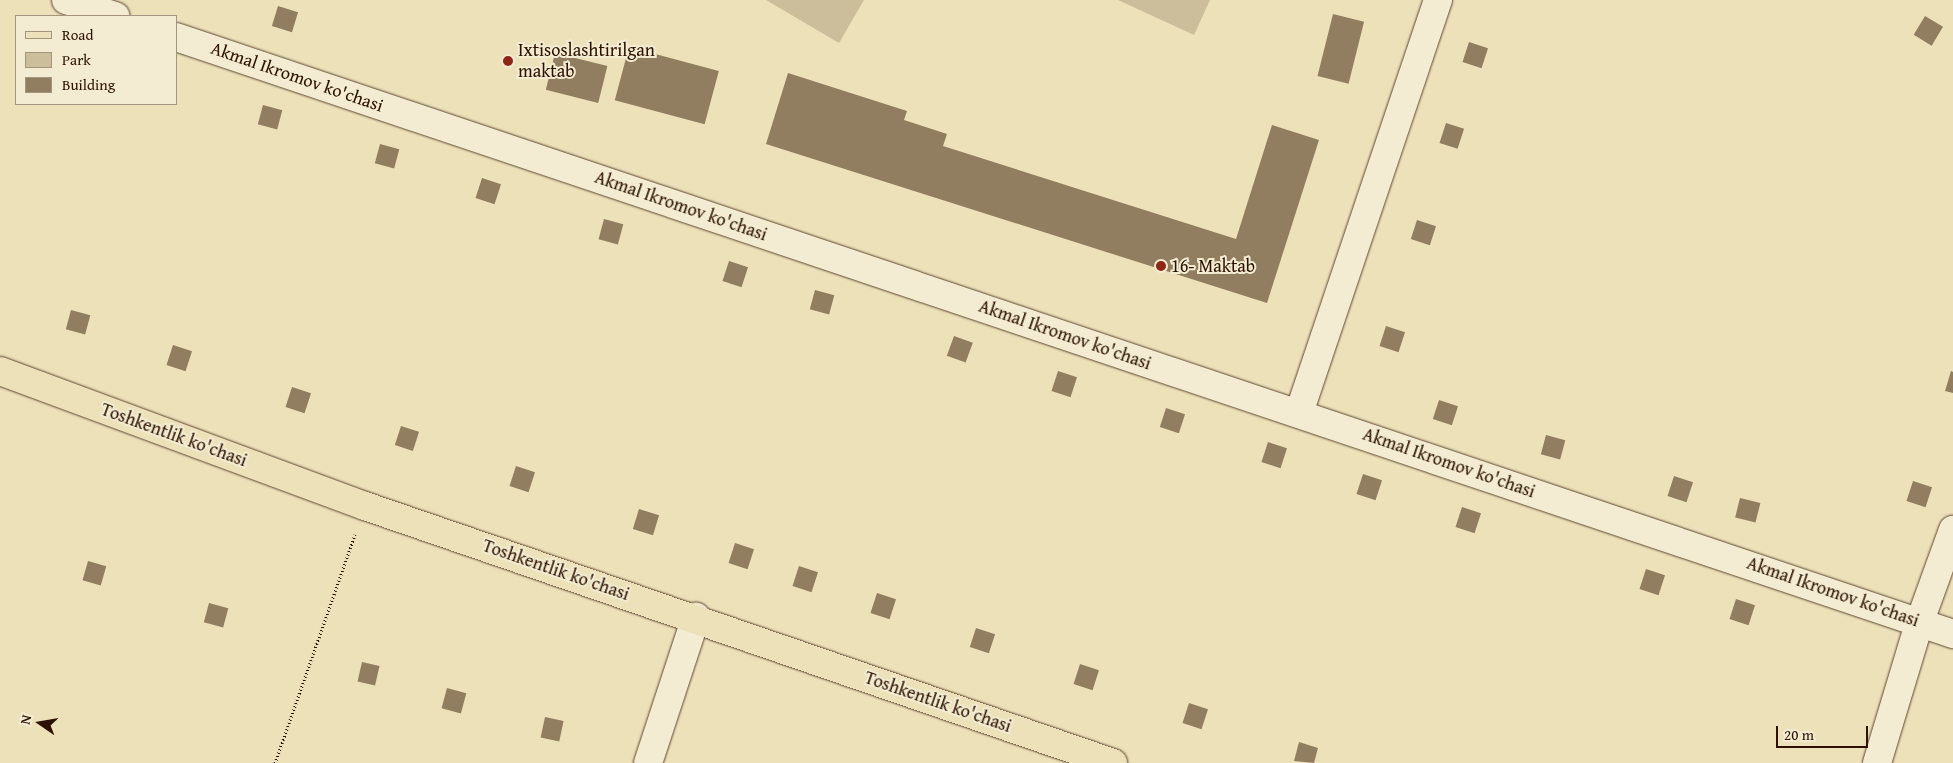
<!DOCTYPE html>
<style>
body{margin:0}
#map{position:relative;width:1953px;height:763px;overflow:hidden;background:#ede1ba;font-family:"Gentium Book Plus",serif}
div>[style]{position:absolute}
[style*='--x']{left:calc(var(--x)*1px);top:calc(var(--y)*1px);width:calc(var(--w)*1px);rotate:calc(var(--a)*1deg)}
.green>*{inset:0;background:#cdbe9b}
.building>*{inset:0;background:#917e61;transform-origin:0 0}
.path>*{height:3px;margin-top:-1.5px;transform-origin:0;background:repeating-linear-gradient(90deg,#2e1201 0 1px,transparent 0 3.5px)}
.roads{filter:drop-shadow(0 0 1px #5e462f) drop-shadow(0 0 1px #5e462f)}
.minor>*{height:28px;margin:-14px;padding:0 14px;transform-origin:14px;border-radius:14px;background:#f3ecd2}
.major>*{height:28px;margin:-14px;padding:0 14px;transform-origin:14px;border-radius:14px;background:#ede1ba}
.dots>*{width:14px;height:14px;translate:-50% -50%;box-sizing:border-box;border:2px solid #f3ecd2;border-radius:50%}
span{translate:-50% -50%;white-space:nowrap;text-align:center;line-height:1.15;-webkit-text-stroke:4px #f3ecd2;paint-order:stroke}
.poi-label{font-size:18px;color:#2e1201}
.left{translate:0 -50%;text-align:left}
.street-label{font-size:18px;color:#2e1201}
.legend{position:absolute;left:15px;top:15px;width:162px;height:90px;box-sizing:border-box;background:#f3ecd2;border:1px solid #a4957e;margin:0;padding:6px 9px;list-style:none;font-size:15px;color:#2e1201}
.legend li{display:flex;align-items:center;gap:10px;height:25px}
.legend b{width:25px;border:1px solid #a4957e}
.north{position:absolute;left:15px;top:698px;width:50px;height:50px;-webkit-text-stroke:4px #f3ecd2;paint-order:stroke;rotate:283deg;font-size:14px;font-weight:700;line-height:20px;text-align:center;color:#2e1201}
.north::after{content:'';display:block;margin:auto;width:18px;height:22px;background:#2e1201;clip-path:polygon(50% 0,100% 100%,50% 72%,0 100%)}
.scale{position:absolute;left:1776px;top:726px;width:92px;height:22px;box-sizing:border-box;border:2px solid #2e1201;border-top:0;padding-left:6px;font-size:15px;line-height:18px;white-space:nowrap;color:#2e1201;-webkit-text-stroke:4px #f3ecd2;paint-order:stroke}
</style>
<div id="map">
<div class="green">
<i style="clip-path:polygon(766px 0,864px 0,839px 43px)"></i>
<i style="clip-path:polygon(1118px 0,1210px 0,1194px 35px)"></i>
</div>
<div class="building">
<i style="left:278px;top:6px;width:21px;height:21px;rotate:17deg"></i>
<i style="left:1333px;top:14px;width:32px;height:64px;rotate:14deg"></i>
<i style="left:1925px;top:16px;width:21px;height:22px;rotate:31deg"></i>
<i style="left:1469px;top:42px;width:20px;height:21px;rotate:18deg"></i>
<i style="left:629px;top:47px;width:93px;height:55px;rotate:15deg"></i>
<i style="left:555px;top:53px;width:54px;height:38px;rotate:14deg"></i>
<i style="clip-path:polygon(788px 73px,907px 111px,904px 120px,947px 134px,943px 146px,1236px 239px,1272px 125px,1319px 140px,1267px 303px,766px 144px)"></i>
<i style="left:263px;top:105px;width:20px;height:20px;rotate:15deg"></i>
<i style="left:1446px;top:123px;width:19px;height:21px;rotate:18deg"></i>
<i style="left:380px;top:144px;width:20px;height:20px;rotate:15deg"></i>
<i style="left:482px;top:178px;width:20px;height:21px;rotate:18deg"></i>
<i style="left:604px;top:219px;width:20px;height:21px;rotate:15deg"></i>
<i style="left:1417px;top:220px;width:20px;height:20px;rotate:18deg"></i>
<i style="left:729px;top:261px;width:20px;height:21px;rotate:18deg"></i>
<i style="left:815px;top:290px;width:20px;height:20px;rotate:15deg"></i>
<i style="left:71px;top:310px;width:20px;height:20px;rotate:15deg"></i>
<i style="left:1386px;top:326px;width:20px;height:21px;rotate:18deg"></i>
<i style="left:954px;top:336px;width:20px;height:21px;rotate:20deg"></i>
<i style="left:173px;top:345px;width:20px;height:21px;rotate:18deg"></i>
<i style="left:1058px;top:371px;width:20px;height:21px;rotate:18deg"></i>
<i style="clip-path:polygon(1951px 371px,1953px 372px,1953px 393px,1945px 391px)"></i>
<i style="left:292px;top:387px;width:20px;height:21px;rotate:18deg"></i>
<i style="left:1439px;top:400px;width:20px;height:20px;rotate:18deg"></i>
<i style="left:1166px;top:408px;width:20px;height:20px;rotate:18deg"></i>
<i style="left:401px;top:426px;width:19px;height:20px;rotate:18deg"></i>
<i style="left:1546px;top:435px;width:20px;height:20px;rotate:15deg"></i>
<i style="left:1268px;top:442px;width:20px;height:21px;rotate:18deg"></i>
<i style="left:516px;top:466px;width:20px;height:21px;rotate:18deg"></i>
<i style="left:1363px;top:474px;width:20px;height:21px;rotate:18deg"></i>
<i style="left:1674px;top:476px;width:20px;height:21px;rotate:18deg"></i>
<i style="left:1913px;top:481px;width:20px;height:21px;rotate:18deg"></i>
<i style="left:1740px;top:498px;width:21px;height:20px;rotate:14deg"></i>
<i style="left:1462px;top:507px;width:20px;height:21px;rotate:18deg"></i>
<i style="left:639px;top:509px;width:21px;height:21px;rotate:17deg"></i>
<i style="left:735px;top:543px;width:20px;height:21px;rotate:18deg"></i>
<i style="left:88px;top:561px;width:19px;height:20px;rotate:16deg"></i>
<i style="left:799px;top:566px;width:20px;height:21px;rotate:18deg"></i>
<i style="left:1646px;top:569px;width:20px;height:21px;rotate:18deg"></i>
<i style="left:877px;top:593px;width:20px;height:21px;rotate:18deg"></i>
<i style="left:1736px;top:599px;width:20px;height:21px;rotate:18deg"></i>
<i style="left:209px;top:603px;width:20px;height:20px;rotate:15deg"></i>
<i style="left:976px;top:628px;width:20px;height:20px;rotate:18deg"></i>
<i style="left:362px;top:662px;width:18px;height:20px;rotate:13deg"></i>
<i style="left:1080px;top:664px;width:20px;height:21px;rotate:18deg"></i>
<i style="left:447px;top:688px;width:20px;height:21px;rotate:15deg"></i>
<i style="left:1189px;top:703px;width:20px;height:21px;rotate:18deg"></i>
<i style="left:545px;top:717px;width:19px;height:21px;rotate:12deg"></i>
<i style="clip-path:polygon(1299px 742px,1318px 748px,1314px 763px,1294px 761px)"></i>
</div>
<div class="path">
<i style="--x:275;--y:763;--w:242;--a:-70.7"></i>
</div>
<div class="roads">
<div class="minor">
<i style="--x:66;--y:0;--w:52;--a:18.1"></i>
<i style="--x:176;--y:37;--w:1875;--a:18.57"></i>
<i style="--x:1299;--y:413;--w:436;--a:-71.4"></i>
<i style="--x:648;--y:763;--w:154;--a:-71.8"></i>
<i style="--x:1877;--y:763;--w:148;--a:-73.2"></i>
<i style="--x:1920;--y:621;--w:97;--a:-70.1"></i>
</div>
<div class="major">
<i style="--x:0;--y:371;--w:389;--a:20.3"></i>
<i style="--x:365;--y:506;--w:791;--a:18.96"></i>
</div>
</div>
<div class="dots">
<i style="left:508px;top:61px;background:#8f2418"></i>
<i style="left:1161px;top:266px;background:#8f2418"></i>
</div>
<div class="poi-label">
<span class="left" style="left:518px;top:61px">Ixtisoslashtirilgan<br>maktab</span>
<span class="left" style="left:1171px;top:266px">16- Maktab</span>
</div>
<div class="street-label">
<span style="left:297px;top:77px;rotate:19deg">Akmal Ikromov ko'chasi</span>
<span style="left:681px;top:206px;rotate:19deg">Akmal Ikromov ko'chasi</span>
<span style="left:1065px;top:335px;rotate:19deg">Akmal Ikromov ko'chasi</span>
<span style="left:174px;top:435px;rotate:20deg">Toshkentlik ko'chasi</span>
<span style="left:1449px;top:463px;rotate:19deg">Akmal Ikromov ko'chasi</span>
<span style="left:556px;top:570px;rotate:19deg">Toshkentlik ko'chasi</span>
<span style="left:1833px;top:592px;rotate:19deg">Akmal Ikromov ko'chasi</span>
<span style="left:938px;top:702px;rotate:19deg">Toshkentlik ko'chasi</span>
</div>
<ul class="legend">
<li><b style="height:6px;background:#ede1ba"></b>Road</li>
<li><b style="height:14px;background:#cdbe9b"></b>Park</li>
<li><b style="height:14px;background:#917e61"></b>Building</li>
</ul>
<div class="north">N</div>
<div class="scale">20 m</div>
</div>
